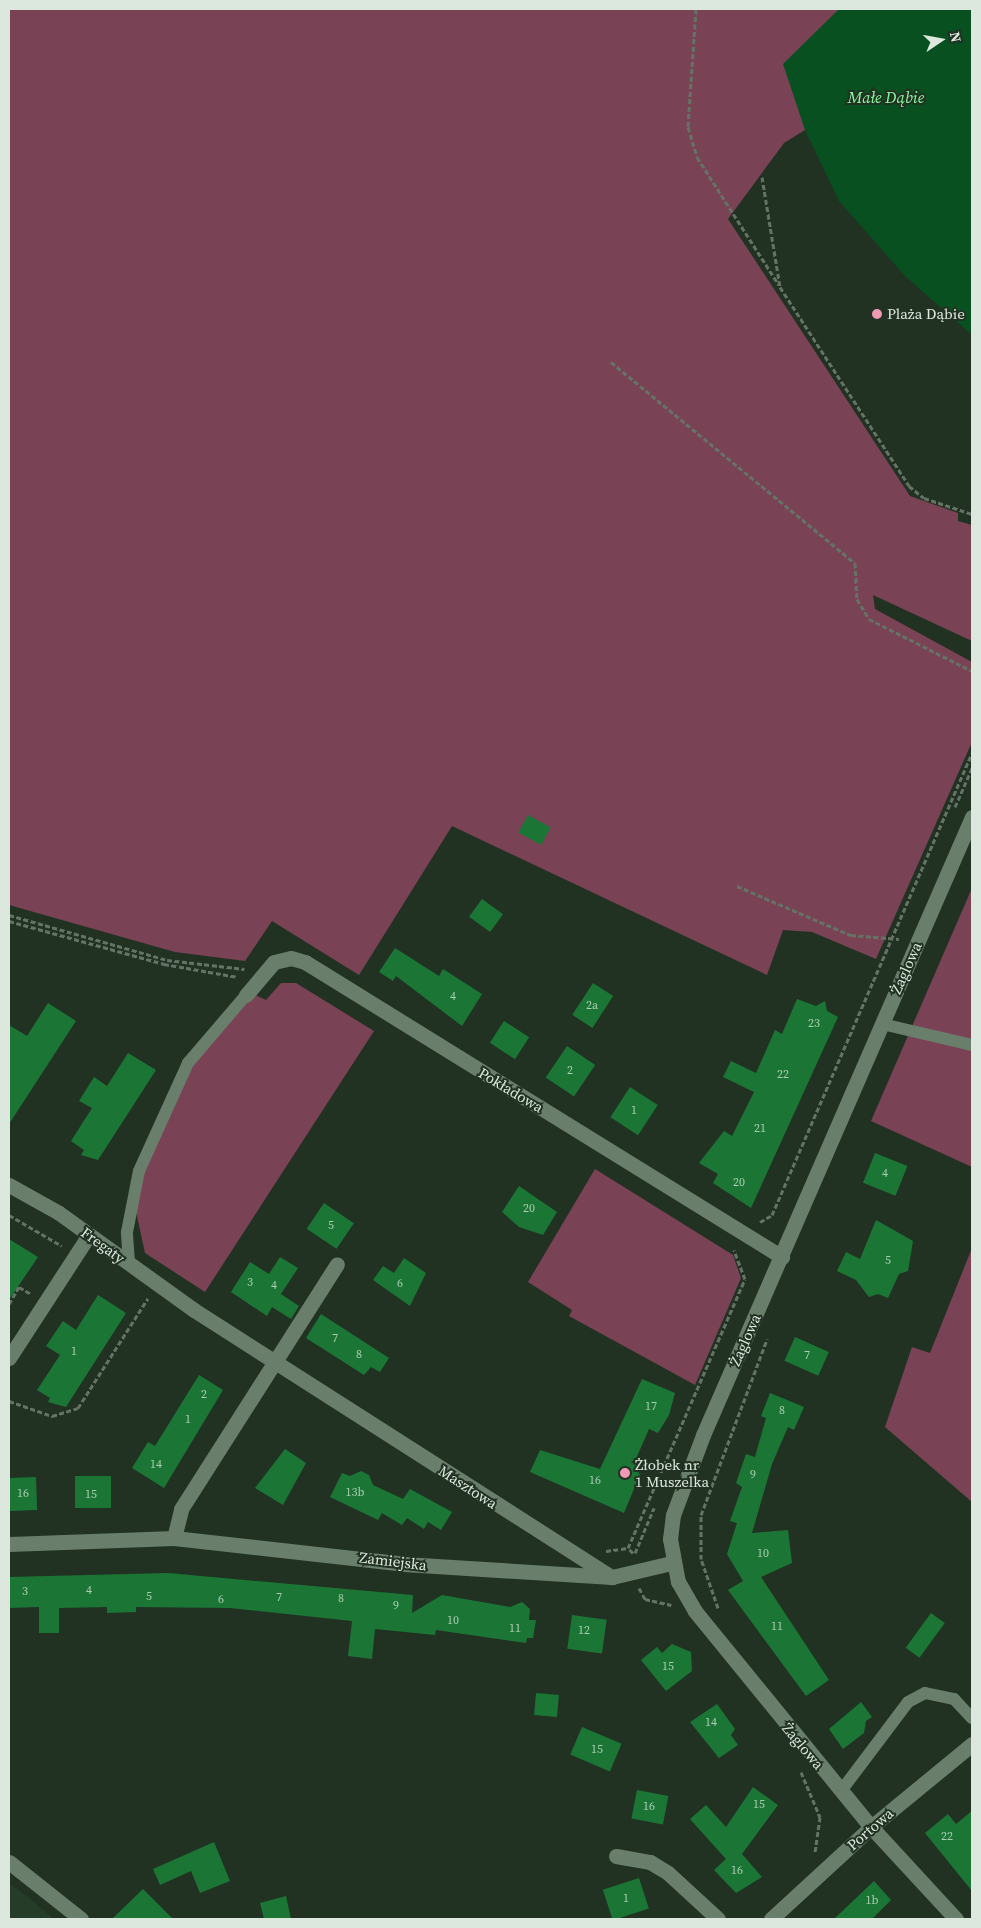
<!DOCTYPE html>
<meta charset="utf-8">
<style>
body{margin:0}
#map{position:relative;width:981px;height:1928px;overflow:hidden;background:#213223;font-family:"Source Serif 4",serif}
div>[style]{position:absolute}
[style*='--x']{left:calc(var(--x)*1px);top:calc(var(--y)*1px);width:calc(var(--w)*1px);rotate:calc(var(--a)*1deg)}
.built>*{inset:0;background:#253c28}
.green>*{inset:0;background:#7a4255}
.water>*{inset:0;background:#08501f}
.building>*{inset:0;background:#1b7635;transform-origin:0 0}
.path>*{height:3px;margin-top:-1.5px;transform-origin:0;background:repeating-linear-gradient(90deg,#647366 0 5px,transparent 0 7.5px)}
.service>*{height:12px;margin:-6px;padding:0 6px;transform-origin:6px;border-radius:6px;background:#6a7e6c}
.minor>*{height:15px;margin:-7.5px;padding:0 7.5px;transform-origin:7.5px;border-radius:7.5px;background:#6a7e6c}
.dots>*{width:14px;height:14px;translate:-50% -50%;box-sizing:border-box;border:2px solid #213223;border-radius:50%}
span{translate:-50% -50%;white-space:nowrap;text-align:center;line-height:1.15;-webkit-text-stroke:4px #213223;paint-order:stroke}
.number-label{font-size:12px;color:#acccb3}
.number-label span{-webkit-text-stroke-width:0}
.poi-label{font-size:15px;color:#dce8dd}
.left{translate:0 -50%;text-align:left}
.street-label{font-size:15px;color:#dce8dd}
.water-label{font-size:16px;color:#8bf89f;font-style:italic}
.frame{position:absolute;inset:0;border:10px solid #dce8dd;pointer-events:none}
.north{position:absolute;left:916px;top:15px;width:50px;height:50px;-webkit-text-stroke:4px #213223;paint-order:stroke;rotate:78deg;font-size:14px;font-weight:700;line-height:20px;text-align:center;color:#dce8dd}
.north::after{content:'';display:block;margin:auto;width:18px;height:22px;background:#dce8dd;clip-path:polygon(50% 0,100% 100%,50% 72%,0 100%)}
</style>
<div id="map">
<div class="built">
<i style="clip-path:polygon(9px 1883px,28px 1897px,54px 1919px,9px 1919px)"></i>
</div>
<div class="green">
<i style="clip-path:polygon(9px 9px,919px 9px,852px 131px,805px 130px,784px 143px,728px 219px,910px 496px,958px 513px,958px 521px,972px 525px,972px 641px,873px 595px,875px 609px,972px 662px,972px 742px,876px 959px,812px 932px,783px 930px,767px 975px,452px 826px,359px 975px,272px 921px,245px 961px,175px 952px,9px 905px)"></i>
<i style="clip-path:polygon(972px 888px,972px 1167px,871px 1121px)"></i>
<i style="clip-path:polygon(281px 983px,296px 983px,374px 1031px,205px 1292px,145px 1253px,135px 1207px,143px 1173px,193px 1065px,253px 994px,266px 1000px)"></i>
<i style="clip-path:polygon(595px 1169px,733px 1255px,741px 1278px,695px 1385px,569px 1316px,572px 1310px,528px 1282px)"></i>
<i style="clip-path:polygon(972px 1248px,972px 1502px,885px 1427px,912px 1347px,930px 1353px)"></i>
</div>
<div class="water">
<i style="clip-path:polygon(839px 9px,972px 9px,972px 335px,905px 276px,839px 201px,805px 130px,783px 64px)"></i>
</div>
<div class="building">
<i style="left:528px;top:815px;width:26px;height:20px;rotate:29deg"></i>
<i style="left:482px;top:899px;width:26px;height:22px;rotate:36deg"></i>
<i style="clip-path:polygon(395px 948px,439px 976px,443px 969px,482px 994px,462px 1026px,396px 976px,393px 981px,379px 972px)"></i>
<i style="left:593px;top:983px;width:24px;height:38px;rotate:33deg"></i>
<i style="clip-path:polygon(797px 999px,816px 1006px,825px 1001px,827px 1011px,838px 1017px,751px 1208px,713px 1183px,718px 1174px,699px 1163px,724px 1131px,732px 1136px,754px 1092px,723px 1077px,731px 1061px,756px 1073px,775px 1030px,782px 1034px)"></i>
<i style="clip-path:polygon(48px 1003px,76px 1021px,9px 1124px,9px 1025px,27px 1036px)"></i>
<i style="left:504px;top:1021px;width:30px;height:26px;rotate:33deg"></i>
<i style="left:567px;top:1046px;width:34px;height:38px;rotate:34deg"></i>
<i style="clip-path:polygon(128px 1053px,156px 1070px,98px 1160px,81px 1155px,84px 1150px,71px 1141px,92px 1108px,79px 1101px,94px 1077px,107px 1086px)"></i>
<i style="left:630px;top:1087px;width:33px;height:36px;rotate:33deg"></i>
<i style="left:875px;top:1153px;width:35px;height:32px;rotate:22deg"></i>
<i style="clip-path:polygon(519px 1186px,557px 1212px,543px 1235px,519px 1227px,502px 1212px)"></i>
<i style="left:324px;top:1203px;width:36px;height:31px;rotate:34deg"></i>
<i style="clip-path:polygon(876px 1220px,913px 1241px,908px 1271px,899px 1274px,888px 1298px,878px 1294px,869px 1297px,856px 1280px,837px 1271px,846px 1252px,860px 1259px)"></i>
<i style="clip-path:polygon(9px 1239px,38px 1257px,9px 1300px)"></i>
<i style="clip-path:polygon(280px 1257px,298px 1268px,281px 1294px,299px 1306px,291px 1319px,272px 1307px,267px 1316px,231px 1292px,250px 1262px,269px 1274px)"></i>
<i style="clip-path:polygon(404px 1258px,426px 1273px,410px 1306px,373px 1280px,383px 1266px,394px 1273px)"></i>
<i style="clip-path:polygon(98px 1295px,126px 1313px,66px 1407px,48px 1402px,50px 1398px,37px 1390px,60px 1355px,46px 1346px,63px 1321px,76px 1330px)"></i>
<i style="clip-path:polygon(321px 1314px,389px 1358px,380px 1372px,371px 1367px,364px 1375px,306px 1338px)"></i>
<i style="left:795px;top:1337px;width:37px;height:26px;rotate:24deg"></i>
<i style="clip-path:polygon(199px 1375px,223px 1390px,164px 1488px,132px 1468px,148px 1442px,155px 1446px)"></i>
<i style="clip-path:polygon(642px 1379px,675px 1393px,669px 1415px,658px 1433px,649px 1429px,635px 1461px,644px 1465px,624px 1513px,530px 1472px,540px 1450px,600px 1469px)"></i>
<i style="clip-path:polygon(770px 1393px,804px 1407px,794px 1430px,788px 1427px,772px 1464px,752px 1533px,788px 1530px,792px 1563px,761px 1577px,829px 1680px,806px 1696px,728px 1590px,743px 1581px,727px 1554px,737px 1523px,730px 1521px,742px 1487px,736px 1483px,746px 1454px,755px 1457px,766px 1418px,761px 1416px)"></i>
<i style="clip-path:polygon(285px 1449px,306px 1463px,283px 1505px,255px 1488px)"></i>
<i style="clip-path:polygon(361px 1471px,369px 1475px,373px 1485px,403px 1499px,410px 1489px,452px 1512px,441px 1530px,428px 1522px,424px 1529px,407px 1518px,402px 1525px,382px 1513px,378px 1520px,330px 1497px,342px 1473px,350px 1476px)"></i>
<i style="left:75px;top:1476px;width:36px;height:32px"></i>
<i style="left:36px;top:1477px;width:33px;height:27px;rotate:88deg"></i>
<i style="clip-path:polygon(168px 1573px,413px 1595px,412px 1613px,442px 1595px,510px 1607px,522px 1602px,530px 1609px,529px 1620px,536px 1620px,533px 1638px,527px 1638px,526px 1643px,436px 1630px,435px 1635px,375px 1629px,372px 1659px,348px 1656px,352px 1621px,230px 1608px,136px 1607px,136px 1612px,107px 1613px,107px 1607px,59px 1608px,59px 1633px,39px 1633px,39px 1607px,9px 1608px,9px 1577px)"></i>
<i style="left:931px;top:1613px;width:17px;height:43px;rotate:36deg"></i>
<i style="left:572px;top:1615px;width:35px;height:34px;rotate:8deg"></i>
<i style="clip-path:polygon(672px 1644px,691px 1652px,692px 1671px,666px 1691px,641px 1660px,657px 1647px,662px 1653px)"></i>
<i style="left:536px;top:1693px;width:23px;height:22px;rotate:5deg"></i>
<i style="clip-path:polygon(861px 1702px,872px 1717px,866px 1721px,864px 1733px,843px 1749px,829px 1729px)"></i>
<i style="clip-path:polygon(717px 1704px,735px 1729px,731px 1735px,738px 1745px,719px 1758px,690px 1722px)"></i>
<i style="left:582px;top:1727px;width:43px;height:30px;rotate:23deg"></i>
<i style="clip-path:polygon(753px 1787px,778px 1805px,742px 1854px,762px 1877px,736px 1893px,714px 1870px,726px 1859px,690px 1819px,706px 1805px,726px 1827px)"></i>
<i style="left:637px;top:1790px;width:32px;height:29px;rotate:11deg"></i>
<i style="clip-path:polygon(972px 1811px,972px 1891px,925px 1833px,948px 1814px,956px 1824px)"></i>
<i style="clip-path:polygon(214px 1842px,230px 1881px,200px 1893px,191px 1871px,160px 1885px,153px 1869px)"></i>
<i style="left:639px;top:1878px;width:32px;height:38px;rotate:72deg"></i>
<i style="clip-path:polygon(874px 1881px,891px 1900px,872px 1919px,834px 1919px)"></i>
<i style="clip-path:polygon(143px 1889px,173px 1919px,112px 1919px)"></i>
<i style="clip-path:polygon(286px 1896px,291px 1919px,264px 1919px,260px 1903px)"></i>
</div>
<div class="path">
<i style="--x:696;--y:9;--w:118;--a:93.9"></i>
<i style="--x:688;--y:127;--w:31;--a:73"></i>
<i style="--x:697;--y:157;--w:152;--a:57.4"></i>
<i style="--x:762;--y:177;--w:111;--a:80.7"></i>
<i style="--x:780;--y:287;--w:237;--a:57"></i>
<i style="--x:909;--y:486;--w:19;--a:39"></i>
<i style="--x:924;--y:498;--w:51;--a:18.4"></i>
<i style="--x:611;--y:362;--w:316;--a:39.5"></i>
<i style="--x:855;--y:563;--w:36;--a:87"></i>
<i style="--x:857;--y:599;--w:23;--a:59"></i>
<i style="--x:869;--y:619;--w:115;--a:26.8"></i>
<i style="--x:955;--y:807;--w:43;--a:-66.4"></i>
<i style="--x:737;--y:886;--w:124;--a:23.3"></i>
<i style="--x:851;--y:935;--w:48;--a:4.8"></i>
<i style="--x:9;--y:915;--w:164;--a:15.9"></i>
<i style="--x:167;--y:960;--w:78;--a:6.7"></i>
<i style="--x:9;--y:921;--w:161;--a:15.5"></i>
<i style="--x:164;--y:964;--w:75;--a:10"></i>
<i style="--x:9;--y:1215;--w:61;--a:30.3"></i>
<i style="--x:760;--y:1222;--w:14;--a:-30"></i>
<i style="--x:772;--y:1215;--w:503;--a:-66.59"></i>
<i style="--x:9;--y:1304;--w:20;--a:-60"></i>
<i style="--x:19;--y:1287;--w:14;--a:30"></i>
<i style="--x:9;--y:1401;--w:46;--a:19.2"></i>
<i style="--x:52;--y:1416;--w:27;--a:-17"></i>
<i style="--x:78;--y:1408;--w:130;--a:-57.5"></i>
<i style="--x:606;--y:1551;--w:22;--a:-8"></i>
<i style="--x:633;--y:1553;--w:7;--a:-135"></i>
<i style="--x:628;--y:1548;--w:293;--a:-66.5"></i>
<i style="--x:745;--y:1279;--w:31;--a:-111"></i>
<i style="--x:635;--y:1553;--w:49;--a:-67.1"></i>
<i style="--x:639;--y:1588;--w:13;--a:61"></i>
<i style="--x:645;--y:1599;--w:27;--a:13"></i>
<i style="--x:718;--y:1608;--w:52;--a:-109.1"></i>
<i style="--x:701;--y:1559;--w:44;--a:-90"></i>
<i style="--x:701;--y:1515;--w:188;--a:-69.4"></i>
<i style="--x:801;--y:1772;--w:49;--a:67.1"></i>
<i style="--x:820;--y:1817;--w:37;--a:98"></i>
</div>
<div class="service">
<i style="--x:882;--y:1024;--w:92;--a:13.1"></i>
<i style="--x:129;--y:1263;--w:31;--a:-94"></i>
<i style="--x:127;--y:1232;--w:62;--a:-78.9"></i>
<i style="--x:139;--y:1171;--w:119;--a:-65.6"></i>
<i style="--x:188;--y:1063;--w:89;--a:-49.5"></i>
<i style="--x:841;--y:1791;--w:111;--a:-53"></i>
<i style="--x:908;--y:1702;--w:19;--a:-28"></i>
<i style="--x:925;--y:1693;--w:30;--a:12"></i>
<i style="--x:954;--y:1699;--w:26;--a:47"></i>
</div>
<div class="minor">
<i style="--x:246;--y:995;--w:43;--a:-49.7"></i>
<i style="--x:274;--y:962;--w:17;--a:-13"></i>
<i style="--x:291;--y:958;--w:15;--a:16"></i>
<i style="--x:305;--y:962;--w:561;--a:31.73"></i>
<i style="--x:9;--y:1185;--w:57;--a:29.2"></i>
<i style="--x:59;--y:1213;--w:166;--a:35.7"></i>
<i style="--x:194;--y:1310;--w:496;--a:32.6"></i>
<i style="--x:9;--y:1358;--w:147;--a:-57"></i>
<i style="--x:174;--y:1538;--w:30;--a:-76"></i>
<i style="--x:181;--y:1509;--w:290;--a:-57.5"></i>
<i style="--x:9;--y:1544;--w:165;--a:-2.1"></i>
<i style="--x:174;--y:1538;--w:231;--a:6.4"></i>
<i style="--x:404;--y:1564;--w:208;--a:3.6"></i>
<i style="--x:612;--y:1577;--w:61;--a:-13.3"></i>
<i style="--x:616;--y:1856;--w:35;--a:10"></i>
<i style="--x:650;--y:1862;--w:21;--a:31"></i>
<i style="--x:668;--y:1873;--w:68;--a:42.6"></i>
<i style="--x:9;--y:1862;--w:92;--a:38.4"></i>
<i style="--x:771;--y:1919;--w:136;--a:-42.6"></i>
<i style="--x:871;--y:1827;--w:131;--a:-39.4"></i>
<i style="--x:956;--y:1919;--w:125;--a:-132.7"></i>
<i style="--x:871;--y:1827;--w:279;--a:-129.2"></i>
<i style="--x:695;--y:1611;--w:34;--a:-120"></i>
<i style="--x:678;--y:1582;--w:44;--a:-100.5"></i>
<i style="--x:670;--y:1539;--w:24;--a:-83"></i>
<i style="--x:673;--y:1515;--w:85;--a:-69.4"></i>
<i style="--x:703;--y:1435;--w:674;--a:-66.48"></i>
</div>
<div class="dots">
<i style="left:877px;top:314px;background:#f09ab6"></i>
<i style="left:625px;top:1473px;background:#f09ab6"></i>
</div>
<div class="number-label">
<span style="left:453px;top:997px">4</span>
<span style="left:592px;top:1006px">2a</span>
<span style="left:814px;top:1024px">23</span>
<span style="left:570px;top:1071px">2</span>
<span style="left:783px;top:1075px">22</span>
<span style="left:634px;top:1111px">1</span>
<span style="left:760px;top:1129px">21</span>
<span style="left:885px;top:1174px">4</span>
<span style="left:739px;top:1183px">20</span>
<span style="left:529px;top:1209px">20</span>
<span style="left:331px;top:1226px">5</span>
<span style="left:888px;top:1261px">5</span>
<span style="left:250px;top:1283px">3</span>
<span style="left:400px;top:1284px">6</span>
<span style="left:274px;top:1286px">4</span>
<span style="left:335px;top:1339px">7</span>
<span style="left:74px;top:1352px">1</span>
<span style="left:359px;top:1355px">8</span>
<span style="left:807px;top:1356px">7</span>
<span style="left:204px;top:1395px">2</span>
<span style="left:651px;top:1407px">17</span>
<span style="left:782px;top:1411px">8</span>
<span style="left:188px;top:1420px">1</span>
<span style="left:156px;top:1465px">14</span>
<span style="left:753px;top:1475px">9</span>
<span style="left:595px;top:1481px">16</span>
<span style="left:355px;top:1493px">13b</span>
<span style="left:23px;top:1494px">16</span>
<span style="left:91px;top:1495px">15</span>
<span style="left:763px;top:1554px">10</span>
<span style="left:89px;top:1591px">4</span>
<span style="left:25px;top:1592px">3</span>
<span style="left:149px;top:1597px">5</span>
<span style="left:279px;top:1598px">7</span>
<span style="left:341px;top:1599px">8</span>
<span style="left:221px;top:1600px">6</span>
<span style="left:396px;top:1606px">9</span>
<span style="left:453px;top:1621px">10</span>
<span style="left:777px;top:1627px">11</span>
<span style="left:515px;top:1629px">11</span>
<span style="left:584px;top:1631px">12</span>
<span style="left:668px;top:1667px">15</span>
<span style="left:711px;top:1723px">14</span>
<span style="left:597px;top:1750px">15</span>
<span style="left:759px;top:1805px">15</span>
<span style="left:649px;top:1807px">16</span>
<span style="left:947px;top:1837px">22</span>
<span style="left:737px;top:1871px">16</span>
<span style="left:626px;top:1899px">1</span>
<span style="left:872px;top:1901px">1b</span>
</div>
<div class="poi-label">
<span class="left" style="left:887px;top:314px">Plaża Dąbie</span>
<span class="left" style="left:635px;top:1473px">Żłobek nr<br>1 Muszelka</span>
</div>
<div class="street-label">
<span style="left:906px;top:968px;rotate:-66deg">Żaglowa</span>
<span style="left:511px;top:1090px;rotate:31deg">Pokładowa</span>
<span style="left:103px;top:1245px;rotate:36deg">Fregaty</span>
<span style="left:745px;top:1340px;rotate:-66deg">Żaglowa</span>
<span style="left:468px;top:1487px;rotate:33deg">Masztowa</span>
<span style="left:393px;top:1561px;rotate:7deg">Zamiejska</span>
<span style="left:803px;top:1746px;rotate:50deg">Żaglowa</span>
<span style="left:870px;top:1829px;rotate:-41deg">Portowa</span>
</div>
<div class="water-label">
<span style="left:886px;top:97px">Małe Dąbie</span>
</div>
<div class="frame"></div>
<div class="north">N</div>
</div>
